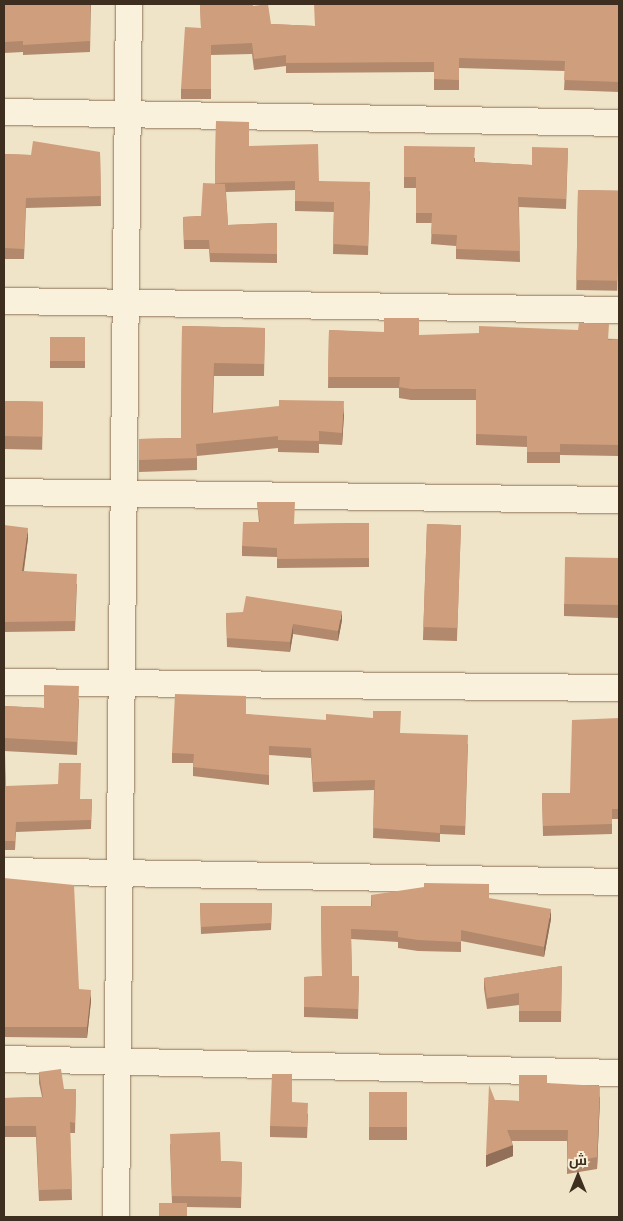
<!DOCTYPE html>
<meta charset="utf-8">
<style>
body{margin:0}
#map{position:relative;width:623px;height:1221px;overflow:hidden;background:#f0e4c8;font-family:"Times New Roman",Cairo,serif}
div>[style]{position:absolute}
[style*='--x']{left:calc(var(--x)*1px);top:calc(var(--y)*1px);width:calc(var(--w)*1px);rotate:calc(var(--a)*1deg)}
.roads{filter:drop-shadow(0 0 1px #8d765c) drop-shadow(0 0 1px #8d765c)}
.minor>*{height:26px;margin:-13px;padding:0 13px;transform-origin:13px;border-radius:13px;background:#faf1dc}
.wall>*{inset:0;background:#b2896c;transform-origin:0 0}
.shaded-wall>*{inset:0;background:#916f58}
.building>*{inset:0;background:#cf9f7d;transform-origin:0 0}
span{translate:-50% -50%;white-space:nowrap;text-align:center;line-height:1.15;-webkit-text-stroke:5px #f7eed8;paint-order:stroke}
.frame{position:absolute;inset:0;border:5px solid #3d2e20;pointer-events:none}
.north{position:absolute;left:553px;top:1151px;width:50px;height:50px;-webkit-text-stroke:4px #f7eed8;paint-order:stroke;rotate:0deg;font-size:14px;font-weight:700;line-height:20px;text-align:center;color:#3d2e20}
.north::after{content:'';display:block;margin:auto;width:18px;height:22px;background:#3d2e20;clip-path:polygon(50% 0,100% 100%,50% 72%,0 100%)}
</style>
<div id="map">
<div class="roads">
<div class="minor">
<i style="--x:4;--y:112;--w:615;--a:1.02"></i>
<i style="--x:4;--y:301;--w:615;--a:0.84"></i>
<i style="--x:4;--y:492;--w:615;--a:0.75"></i>
<i style="--x:4;--y:682;--w:615;--a:0.56"></i>
<i style="--x:4;--y:871;--w:615;--a:1.02"></i>
<i style="--x:4;--y:1059;--w:615;--a:1.3"></i>
<i style="--x:116;--y:1217;--w:1213;--a:-89.39"></i>
</div>
</div>
<div class="wall">
<i style="clip-path:polygon(4px 4px,91px 4px,90px 52px,23px 55px,23px 52px,4px 53px)"></i>
<i style="clip-path:polygon(200px 4px,253px 4px,253px 6px,271px 24px,315px 26px,619px 4px,619px 92px,564px 90px,565px 71px,459px 68px,459px 90px,434px 90px,434px 72px,286px 73px,286px 66px,254px 70px,252px 54px,211px 55px,211px 99px,181px 99px,181px 89px,201px 28px)"></i>
<i style="clip-path:polygon(216px 121px,249px 146px,319px 181px,370px 191px,368px 255px,333px 254px,334px 212px,295px 211px,295px 190px,226px 192px,228px 225px,277px 223px,277px 263px,210px 262px,209px 249px,184px 249px,183px 217px,201px 216px,215px 184px)"></i>
<i style="clip-path:polygon(404px 146px,475px 158px,475px 162px,532px 165px,568px 148px,566px 209px,519px 207px,520px 262px,456px 259px,456px 246px,431px 244px,432px 223px,416px 223px,416px 188px,404px 188px)"></i>
<i style="clip-path:polygon(100px 152px,101px 206px,26px 208px,24px 259px,4px 259px,4px 154px,31px 155px)"></i>
<i style="left:578px;top:190px;width:41px;height:100px;rotate:1deg"></i>
<i style="clip-path:polygon(182px 326px,265px 328px,264px 376px,214px 376px,213px 413px,344px 414px,342px 445px,319px 444px,319px 453px,278px 452px,278px 448px,197px 456px,197px 470px,139px 472px,139px 439px,181px 438px)"></i>
<i style="clip-path:polygon(329px 330px,419px 335px,619px 339px,619px 456px,560px 455px,560px 463px,527px 463px,527px 447px,476px 445px,476px 400px,411px 400px,399px 398px,399px 388px,328px 388px)"></i>
<i style="left:50px;top:337px;width:35px;height:31px"></i>
<i style="left:4px;top:401px;width:39px;height:48px;rotate:1deg"></i>
<i style="clip-path:polygon(257px 502px,294px 524px,369px 523px,369px 567px,277px 568px,277px 557px,242px 556px,242px 546px,259px 522px)"></i>
<i style="left:427px;top:524px;width:34px;height:116px;rotate:2deg"></i>
<i style="clip-path:polygon(4px 525px,28px 538px,24px 571px,77px 584px,75px 631px,4px 632px)"></i>
<i style="clip-path:polygon(619px 558px,619px 618px,564px 616px,564px 604px)"></i>
<i style="clip-path:polygon(226px 613px,342px 620px,338px 641px,293px 634px,290px 652px,227px 647px)"></i>
<i style="clip-path:polygon(79px 699px,77px 755px,4px 751px,4px 706px,44px 708px)"></i>
<i style="clip-path:polygon(246px 714px,401px 733px,468px 744px,465px 835px,440px 834px,440px 842px,373px 838px,374px 790px,313px 792px,311px 758px,269px 755px,269px 785px,193px 776px,193px 763px,172px 763px,172px 753px)"></i>
<i style="clip-path:polygon(619px 718px,619px 819px,612px 819px,612px 834px,543px 836px,542px 793px,570px 793px)"></i>
<i style="clip-path:polygon(4px 751px,6px 786px,80px 799px,92px 799px,91px 829px,16px 832px,15px 850px,4px 850px)"></i>
<i style="clip-path:polygon(4px 878px,79px 989px,91px 1001px,87px 1038px,4px 1037px)"></i>
<i style="clip-path:polygon(371px 895px,489px 899px,551px 919px,544px 957px,461px 941px,461px 952px,418px 951px,398px 948px,398px 942px,351px 939px,352px 976px,359px 976px,358px 1019px,304px 1017px,304px 977px,322px 976px,321px 906px,371px 906px)"></i>
<i style="clip-path:polygon(200px 903px,272px 903px,271px 930px,201px 934px)"></i>
<i style="clip-path:polygon(562px 966px,561px 1022px,519px 1022px,519px 1005px,487px 1009px,484px 989px,484px 978px)"></i>
<i style="clip-path:polygon(39px 1072px,64px 1089px,76px 1089px,75px 1133px,70px 1133px,72px 1200px,39px 1201px,36px 1137px,4px 1137px,4px 1098px,42px 1097px,39px 1083px)"></i>
<i style="clip-path:polygon(547px 1083px,600px 1097px,597px 1169px,567px 1174px,567px 1141px,512px 1141px,513px 1156px,486px 1167px,495px 1100px,519px 1101px)"></i>
<i style="left:407px;top:1092px;width:48px;height:38px;rotate:90deg"></i>
<i style="clip-path:polygon(292px 1102px,308px 1114px,307px 1138px,270px 1137px,270px 1126px)"></i>
<i style="clip-path:polygon(170px 1144px,221px 1161px,242px 1162px,241px 1208px,187px 1207px,172px 1203px)"></i>
</div>
<div class="shaded-wall">
<i style="clip-path:polygon(344px 401px,344px 414px,342px 445px,342px 433px)"></i>
<i style="clip-path:polygon(28px 528px,28px 538px,22px 581px,22px 571px)"></i>
<i style="clip-path:polygon(342px 611px,342px 620px,338px 641px,338px 631px)"></i>
<i style="clip-path:polygon(293px 624px,293px 634px,290px 652px,290px 642px)"></i>
<i style="clip-path:polygon(551px 909px,551px 919px,544px 957px,544px 947px)"></i>
<i style="clip-path:polygon(91px 990px,91px 1001px,87px 1038px,87px 1027px)"></i>
<i style="clip-path:polygon(600px 1086px,600px 1097px,597px 1169px,597px 1157px)"></i>
<i style="clip-path:polygon(513px 1145px,513px 1156px,486px 1167px,486px 1155px)"></i>
</div>
<div class="building">
<i style="clip-path:polygon(4px 4px,90px 4px,90px 41px,23px 45px,23px 41px,4px 42px)"></i>
<i style="clip-path:polygon(200px 4px,253px 4px,253px 6px,268px 4px,271px 24px,315px 26px,314px 4px,619px 4px,619px 82px,564px 80px,565px 61px,459px 58px,459px 80px,434px 79px,434px 62px,286px 63px,286px 55px,254px 59px,252px 43px,211px 45px,211px 89px,181px 89px,185px 27px,201px 28px)"></i>
<i style="clip-path:polygon(216px 121px,249px 122px,249px 146px,318px 144px,319px 181px,370px 182px,368px 246px,333px 244px,334px 202px,295px 201px,295px 181px,215px 183px)"></i>
<i style="clip-path:polygon(33px 141px,100px 152px,101px 196px,26px 198px,24px 249px,4px 248px,4px 154px,31px 155px)"></i>
<i style="clip-path:polygon(404px 146px,475px 147px,474px 162px,532px 165px,532px 147px,568px 148px,566px 199px,518px 197px,520px 251px,456px 249px,457px 235px,431px 234px,432px 213px,416px 213px,416px 177px,404px 177px)"></i>
<i style="clip-path:polygon(203px 183px,225px 184px,228px 225px,277px 223px,277px 254px,210px 253px,209px 240px,184px 240px,183px 217px,201px 216px)"></i>
<i style="left:578px;top:190px;width:41px;height:90px;rotate:1deg"></i>
<i style="clip-path:polygon(384px 318px,419px 318px,419px 335px,479px 333px,479px 326px,578px 330px,579px 323px,609px 324px,608px 340px,619px 339px,619px 445px,560px 444px,560px 452px,527px 452px,527px 436px,476px 434px,476px 389px,411px 389px,399px 387px,400px 377px,328px 377px,329px 330px,384px 332px)"></i>
<i style="clip-path:polygon(182px 326px,265px 328px,264px 364px,214px 363px,212px 413px,279px 406px,279px 400px,344px 401px,342px 433px,319px 431px,319px 441px,278px 440px,278px 436px,196px 444px,197px 458px,139px 460px,139px 439px,181px 438px)"></i>
<i style="left:50px;top:337px;width:35px;height:24px"></i>
<i style="left:4px;top:401px;width:39px;height:35px;rotate:1deg"></i>
<i style="clip-path:polygon(257px 502px,295px 502px,294px 524px,369px 523px,369px 558px,277px 559px,277px 548px,242px 546px,243px 522px,260px 522px)"></i>
<i style="left:427px;top:524px;width:34px;height:103px;rotate:2deg"></i>
<i style="clip-path:polygon(4px 525px,28px 528px,22px 571px,77px 574px,75px 621px,4px 622px)"></i>
<i style="left:565px;top:557px;width:54px;height:47px;rotate:1deg"></i>
<i style="clip-path:polygon(246px 596px,342px 611px,338px 631px,293px 624px,290px 642px,227px 638px,226px 613px,243px 612px)"></i>
<i style="clip-path:polygon(44px 685px,79px 686px,77px 742px,4px 738px,4px 706px,44px 708px)"></i>
<i style="clip-path:polygon(175px 694px,246px 696px,246px 714px,326px 720px,326px 714px,373px 718px,373px 711px,401px 711px,400px 733px,468px 735px,465px 826px,440px 825px,440px 833px,373px 828px,375px 780px,313px 782px,311px 748px,269px 746px,269px 775px,193px 767px,194px 754px,172px 753px)"></i>
<i style="clip-path:polygon(619px 718px,619px 809px,612px 809px,612px 824px,543px 826px,542px 793px,570px 793px,572px 720px)"></i>
<i style="clip-path:polygon(4px 751px,5px 751px,6px 786px,58px 784px,59px 763px,81px 763px,80px 799px,92px 799px,91px 820px,16px 822px,15px 841px,4px 841px)"></i>
<i style="clip-path:polygon(4px 878px,74px 885px,79px 989px,91px 990px,87px 1027px,4px 1027px)"></i>
<i style="clip-path:polygon(424px 883px,489px 884px,489px 898px,551px 909px,544px 947px,461px 930px,461px 942px,418px 940px,398px 937px,398px 931px,351px 929px,352px 976px,359px 976px,358px 1009px,304px 1007px,304px 977px,322px 976px,321px 906px,372px 906px,371px 895px,424px 887px)"></i>
<i style="clip-path:polygon(200px 903px,272px 903px,271px 923px,201px 927px)"></i>
<i style="clip-path:polygon(562px 966px,561px 1011px,519px 1011px,519px 993px,487px 998px,484px 978px)"></i>
<i style="clip-path:polygon(61px 1069px,64px 1089px,76px 1089px,75px 1123px,70px 1122px,72px 1189px,39px 1190px,36px 1126px,4px 1126px,4px 1098px,43px 1097px,39px 1072px)"></i>
<i style="clip-path:polygon(272px 1074px,292px 1074px,292px 1102px,308px 1103px,307px 1127px,270px 1126px)"></i>
<i style="clip-path:polygon(519px 1075px,547px 1075px,547px 1083px,600px 1086px,597px 1157px,567px 1163px,568px 1130px,507px 1130px,513px 1145px,486px 1155px,489px 1085px,495px 1100px,519px 1101px)"></i>
<i style="left:407px;top:1092px;width:35px;height:38px;rotate:90deg"></i>
<i style="clip-path:polygon(220px 1132px,221px 1161px,242px 1162px,241px 1197px,172px 1196px,170px 1134px)"></i>
<i style="left:187px;top:1203px;width:14px;height:28px;rotate:90deg"></i>
</div>
<div class="frame"></div>
<div class="north">ش</div>
</div>
